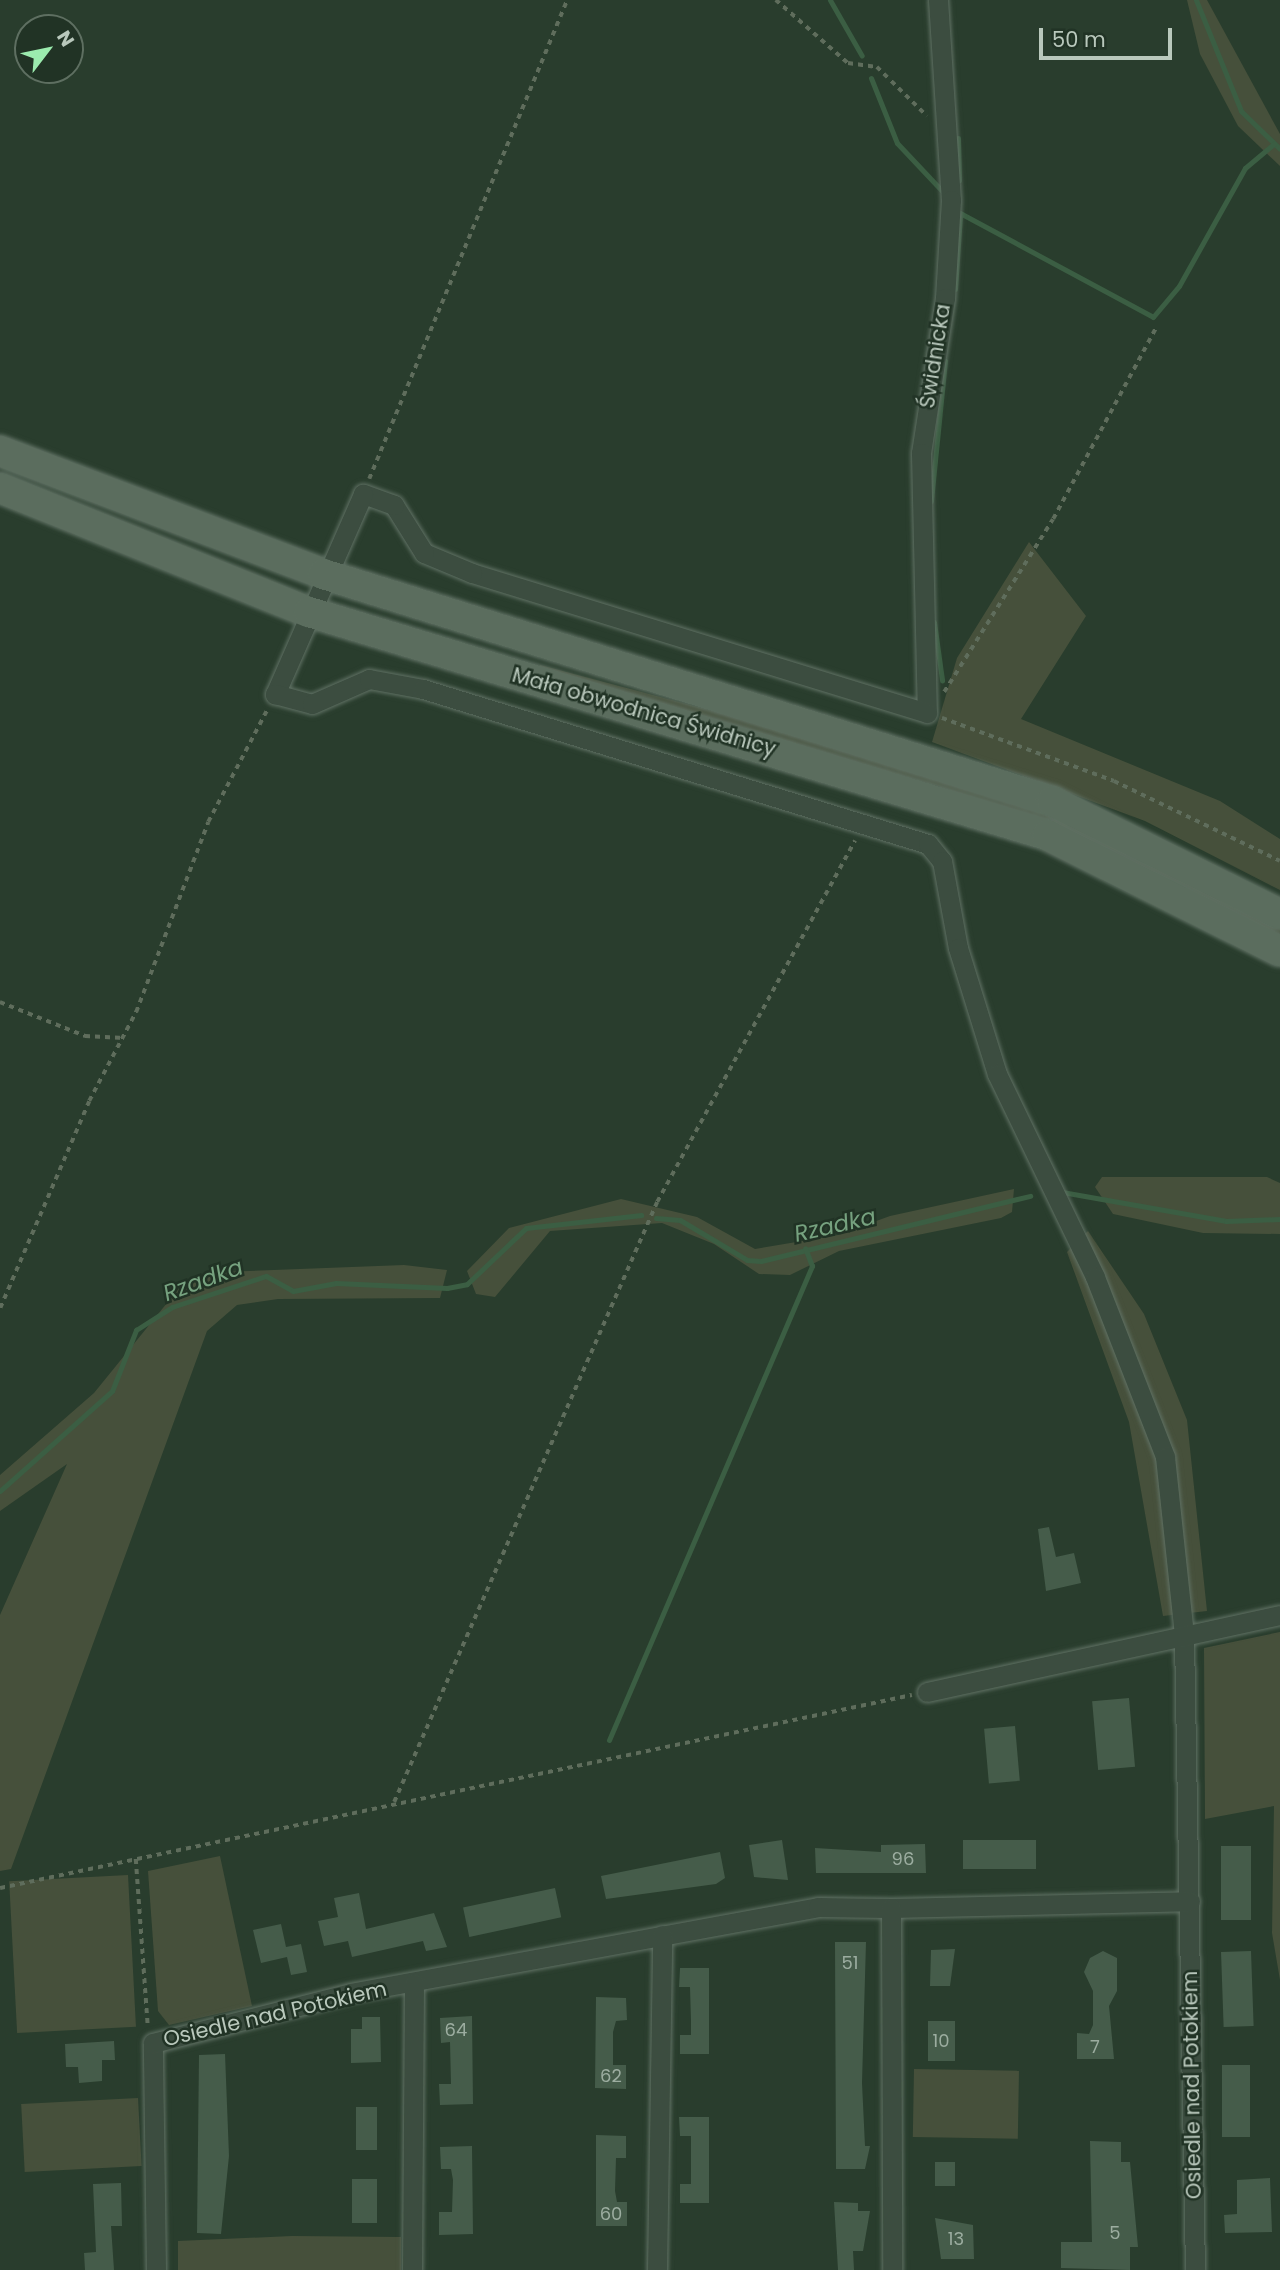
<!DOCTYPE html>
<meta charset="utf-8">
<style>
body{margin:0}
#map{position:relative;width:1280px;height:2270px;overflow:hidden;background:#293d2d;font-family:Poppins,sans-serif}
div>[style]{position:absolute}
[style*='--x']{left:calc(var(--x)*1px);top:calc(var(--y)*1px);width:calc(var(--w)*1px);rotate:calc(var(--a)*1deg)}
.green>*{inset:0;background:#46503b;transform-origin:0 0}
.stream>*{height:5px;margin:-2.5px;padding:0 2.5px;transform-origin:2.5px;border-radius:2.5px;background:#3b5e43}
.building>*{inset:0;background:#455c4a;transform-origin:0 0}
.path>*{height:3.5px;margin-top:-1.75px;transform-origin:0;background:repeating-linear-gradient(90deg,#5f6d5c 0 5px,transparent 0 10px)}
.roads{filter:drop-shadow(0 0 2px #607164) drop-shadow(0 0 2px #607164)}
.minor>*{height:19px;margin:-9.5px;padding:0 9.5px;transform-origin:9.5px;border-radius:9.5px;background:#3c4d40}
.primary>*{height:30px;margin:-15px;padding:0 15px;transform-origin:15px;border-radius:15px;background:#5b6d5e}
span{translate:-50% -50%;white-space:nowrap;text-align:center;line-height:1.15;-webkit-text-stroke:5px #213325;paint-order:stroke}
.number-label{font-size:18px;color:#9cada0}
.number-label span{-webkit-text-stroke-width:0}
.street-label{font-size:21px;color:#b9c8bc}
.water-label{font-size:23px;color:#76a27f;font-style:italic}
.north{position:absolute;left:14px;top:14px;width:70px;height:70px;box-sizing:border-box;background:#213325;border:2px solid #5e6f61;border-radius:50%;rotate:58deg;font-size:19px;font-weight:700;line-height:28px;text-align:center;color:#b9c8bc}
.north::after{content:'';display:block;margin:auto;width:24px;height:32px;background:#9bebae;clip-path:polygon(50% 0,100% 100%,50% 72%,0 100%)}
.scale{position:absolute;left:1039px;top:28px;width:133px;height:32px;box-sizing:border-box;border:4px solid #b9c8bc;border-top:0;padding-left:9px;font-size:21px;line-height:24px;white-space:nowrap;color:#b9c8bc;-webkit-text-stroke:5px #213325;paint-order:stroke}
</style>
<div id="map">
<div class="green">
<i style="clip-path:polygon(1187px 0,1207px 0,1280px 134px,1280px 166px,1238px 126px,1200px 54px)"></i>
<i style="clip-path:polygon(1029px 542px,1086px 616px,1021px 719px,1220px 801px,1280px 839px,1280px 890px,1145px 821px,932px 742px,957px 658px)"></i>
<i style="clip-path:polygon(540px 665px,811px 737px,1018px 802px,1280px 924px,1280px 937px,1033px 820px,938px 786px,537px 671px)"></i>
<i style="clip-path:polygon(1102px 1177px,1267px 1177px,1280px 1183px,1280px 1234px,1203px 1233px,1113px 1214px,1095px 1187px)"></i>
<i style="clip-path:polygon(1014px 1189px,1012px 1212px,1001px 1218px,839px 1251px,790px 1275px,759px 1274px,714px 1244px,662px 1223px,550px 1231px,495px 1297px,476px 1294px,467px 1271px,509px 1228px,621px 1199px,697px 1217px,755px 1249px,838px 1235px,890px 1216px)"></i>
<i style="clip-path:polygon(1088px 1231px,1144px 1314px,1187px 1420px,1207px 1611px,1163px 1616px,1129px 1422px,1067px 1252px)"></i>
<i style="clip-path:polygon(404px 1265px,447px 1270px,440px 1298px,278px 1299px,237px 1305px,207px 1331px,11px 1869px,0 1871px,0 1615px,67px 1464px,0 1511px,0 1475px,94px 1393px,180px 1287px,223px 1272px)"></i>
<i style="clip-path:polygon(1280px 1632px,1280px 1980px,1272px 1933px,1274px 1806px,1205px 1819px,1204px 1648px)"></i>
<i style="clip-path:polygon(220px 1856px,252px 2006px,169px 2025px,158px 2011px,148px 1871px)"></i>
<i style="left:128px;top:1875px;width:152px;height:119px;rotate:87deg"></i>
<i style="left:914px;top:2069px;width:105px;height:68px;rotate:1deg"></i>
<i style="left:138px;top:2098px;width:68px;height:117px;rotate:87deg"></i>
<i style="clip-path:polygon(292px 2236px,401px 2237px,401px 2270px,178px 2270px,178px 2241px)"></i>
</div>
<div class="stream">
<i style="--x:830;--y:0;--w:64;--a:60.3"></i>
<i style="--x:1196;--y:0;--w:120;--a:67.9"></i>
<i style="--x:1241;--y:111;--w:54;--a:44.3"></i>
<i style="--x:871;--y:78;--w:70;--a:68.2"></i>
<i style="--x:897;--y:143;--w:70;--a:46.7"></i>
<i style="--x:958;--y:138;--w:42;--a:88.6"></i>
<i style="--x:960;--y:213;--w:219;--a:28.3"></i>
<i style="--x:1153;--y:317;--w:40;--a:-50"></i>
<i style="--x:1179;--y:286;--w:135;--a:-60.8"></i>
<i style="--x:1245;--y:168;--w:38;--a:-40"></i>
<i style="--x:955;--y:289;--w:74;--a:-86.1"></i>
<i style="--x:931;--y:501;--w:141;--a:-84.3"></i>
<i style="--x:934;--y:622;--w:59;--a:82.1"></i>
<i style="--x:1062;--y:1192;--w:167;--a:10"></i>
<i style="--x:1226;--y:1221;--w:54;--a:-2.1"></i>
<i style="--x:656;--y:1218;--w:24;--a:5"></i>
<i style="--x:680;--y:1220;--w:78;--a:30.8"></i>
<i style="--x:747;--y:1260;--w:14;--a:4"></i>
<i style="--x:761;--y:1261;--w:277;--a:-13.6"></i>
<i style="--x:0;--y:1491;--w:150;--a:-41.8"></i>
<i style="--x:112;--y:1391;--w:66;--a:-68.5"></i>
<i style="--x:136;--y:1330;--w:43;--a:-32.6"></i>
<i style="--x:172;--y:1307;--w:99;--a:-18.3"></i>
<i style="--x:266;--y:1276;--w:31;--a:29"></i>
<i style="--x:293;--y:1291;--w:44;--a:-10.5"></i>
<i style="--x:336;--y:1283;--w:111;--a:2.6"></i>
<i style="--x:447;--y:1288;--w:20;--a:-11"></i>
<i style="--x:467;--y:1284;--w:81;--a:-43.5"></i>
<i style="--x:526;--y:1228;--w:116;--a:-6.4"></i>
<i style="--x:609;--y:1740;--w:516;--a:-66.82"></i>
<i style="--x:812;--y:1266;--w:19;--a:-111"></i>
</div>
<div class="building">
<i style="clip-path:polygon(1049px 1527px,1056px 1557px,1074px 1553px,1081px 1583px,1046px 1591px,1038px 1529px)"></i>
<i style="left:1129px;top:1698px;width:69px;height:37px;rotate:85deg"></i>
<i style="left:1015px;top:1726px;width:55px;height:31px;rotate:85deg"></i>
<i style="clip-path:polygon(782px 1840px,788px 1880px,754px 1877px,749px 1845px)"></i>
<i style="left:1036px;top:1840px;width:29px;height:73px;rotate:90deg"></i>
<i style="clip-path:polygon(925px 1844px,926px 1873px,816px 1873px,815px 1848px,881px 1852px,881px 1845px)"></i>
<i style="left:1221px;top:1846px;width:30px;height:74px"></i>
<i style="clip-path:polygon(720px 1852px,725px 1878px,716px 1884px,606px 1899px,601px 1876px)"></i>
<i style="left:555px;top:1888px;width:30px;height:94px;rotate:78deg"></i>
<i style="clip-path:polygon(359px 1893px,366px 1929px,434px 1913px,447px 1947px,426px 1951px,423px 1941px,352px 1957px,348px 1941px,324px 1946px,318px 1921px,338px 1917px,334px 1898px)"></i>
<i style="clip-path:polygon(281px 1924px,286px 1947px,301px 1944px,307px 1972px,291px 1975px,287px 1957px,261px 1963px,253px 1930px)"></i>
<i style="clip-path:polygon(835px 1942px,866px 1942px,862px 2083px,865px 2146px,870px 2146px,865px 2169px,836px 2169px)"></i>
<i style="clip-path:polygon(955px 1949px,950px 1986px,930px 1986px,931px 1950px)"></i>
<i style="clip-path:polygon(1103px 1951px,1117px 1958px,1117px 1991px,1109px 2006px,1114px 2059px,1077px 2059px,1077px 2033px,1089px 2034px,1093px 2025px,1093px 1991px,1084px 1972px,1090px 1958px)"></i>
<i style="left:1251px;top:1951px;width:75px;height:30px;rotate:88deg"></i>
<i style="clip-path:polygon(680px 1968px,709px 1968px,709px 2054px,680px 2054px,680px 2035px,691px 2035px,691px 2021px,690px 1987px,679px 1987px)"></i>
<i style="clip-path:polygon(596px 1997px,626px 1998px,627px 2020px,616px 2021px,613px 2032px,613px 2065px,626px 2065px,626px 2089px,595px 2088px)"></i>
<i style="clip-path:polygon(472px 2016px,473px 2104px,440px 2105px,439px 2084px,451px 2084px,450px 2042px,441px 2043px,440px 2018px)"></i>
<i style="clip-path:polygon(362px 2017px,380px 2017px,381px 2062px,351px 2063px,351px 2029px,362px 2029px)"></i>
<i style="left:928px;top:2021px;width:27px;height:40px"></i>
<i style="clip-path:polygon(114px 2041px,115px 2060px,102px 2060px,102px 2081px,79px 2083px,78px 2067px,66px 2067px,65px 2044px)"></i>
<i style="clip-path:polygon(225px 2054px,229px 2156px,221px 2234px,197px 2233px,199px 2055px)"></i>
<i style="left:1222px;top:2065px;width:28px;height:72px"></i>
<i style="left:356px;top:2107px;width:21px;height:43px"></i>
<i style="clip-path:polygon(679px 2117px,709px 2117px,709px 2203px,680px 2203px,680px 2184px,691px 2184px,691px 2136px,680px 2136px)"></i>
<i style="clip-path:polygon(596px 2135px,626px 2136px,626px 2158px,616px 2158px,615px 2191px,617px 2202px,627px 2202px,627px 2226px,596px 2226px)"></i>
<i style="clip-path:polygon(1090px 2141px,1121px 2142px,1121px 2162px,1130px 2162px,1138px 2247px,1130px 2247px,1130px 2270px,1061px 2268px,1061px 2242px,1092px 2242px)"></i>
<i style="clip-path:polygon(472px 2146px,473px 2234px,439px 2235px,439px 2212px,452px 2212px,453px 2180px,451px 2169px,441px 2169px,440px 2147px)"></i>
<i style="left:935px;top:2162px;width:20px;height:24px"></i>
<i style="clip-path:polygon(1270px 2178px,1272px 2232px,1225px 2233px,1224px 2215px,1237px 2214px,1237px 2180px)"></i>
<i style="left:352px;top:2179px;width:25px;height:44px"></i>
<i style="clip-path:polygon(121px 2183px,122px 2226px,111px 2226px,114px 2270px,85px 2270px,84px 2253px,96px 2252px,93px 2184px)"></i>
<i style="clip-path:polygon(834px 2202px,858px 2203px,858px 2211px,870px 2211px,863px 2251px,853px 2251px,854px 2270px,838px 2270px)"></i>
<i style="clip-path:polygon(935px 2218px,973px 2225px,974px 2259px,941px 2259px)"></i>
</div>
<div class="path">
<i style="--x:776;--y:0;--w:96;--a:41.2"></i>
<i style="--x:848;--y:63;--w:29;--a:8"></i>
<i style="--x:877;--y:67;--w:70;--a:44.4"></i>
<i style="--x:369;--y:479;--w:518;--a:-67.54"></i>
<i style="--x:944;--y:692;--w:204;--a:-57.8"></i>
<i style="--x:1053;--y:519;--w:217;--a:-61.7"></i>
<i style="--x:942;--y:718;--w:183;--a:20.1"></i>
<i style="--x:1114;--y:781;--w:184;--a:25.7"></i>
<i style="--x:0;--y:1002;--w:92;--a:21.8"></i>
<i style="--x:85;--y:1036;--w:39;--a:3"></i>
<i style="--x:0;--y:1308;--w:225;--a:-66.7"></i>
<i style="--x:89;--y:1101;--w:101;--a:-62.2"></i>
<i style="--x:136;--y:1012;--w:203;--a:-69.2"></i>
<i style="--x:208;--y:822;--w:127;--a:-62.2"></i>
<i style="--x:394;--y:1802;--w:655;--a:-66.33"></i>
<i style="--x:657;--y:1202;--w:412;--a:-61.3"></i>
<i style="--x:136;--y:1859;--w:169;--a:85.9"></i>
<i style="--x:0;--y:1888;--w:932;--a:-11.95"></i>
</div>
<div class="roads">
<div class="minor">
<i style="--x:938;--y:0;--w:200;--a:86.3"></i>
<i style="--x:951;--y:200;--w:98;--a:93.5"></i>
<i style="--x:945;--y:298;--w:157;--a:98.8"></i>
<i style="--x:921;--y:453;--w:260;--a:88.7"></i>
<i style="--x:927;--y:713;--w:476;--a:-162.9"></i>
<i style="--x:472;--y:573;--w:52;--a:-157.4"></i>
<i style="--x:424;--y:553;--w:57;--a:-122"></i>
<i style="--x:394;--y:505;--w:33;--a:-160"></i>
<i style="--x:363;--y:494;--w:219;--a:113.7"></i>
<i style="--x:275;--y:694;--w:38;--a:15"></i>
<i style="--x:312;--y:704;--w:62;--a:-23.7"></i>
<i style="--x:369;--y:679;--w:55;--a:10.5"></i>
<i style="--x:423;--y:689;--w:528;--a:17.06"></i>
<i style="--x:928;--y:844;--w:22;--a:51"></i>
<i style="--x:942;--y:861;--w:88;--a:79.6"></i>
<i style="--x:958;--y:948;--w:132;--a:72.8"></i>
<i style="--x:997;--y:1074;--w:225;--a:64.2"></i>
<i style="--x:1095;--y:1277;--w:193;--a:68.7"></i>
<i style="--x:1165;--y:1457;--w:180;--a:83.9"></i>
<i style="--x:1184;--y:1636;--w:634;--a:89.01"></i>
<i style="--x:927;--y:1692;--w:361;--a:-12.3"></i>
<i style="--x:891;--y:1908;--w:299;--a:-1.3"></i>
<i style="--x:156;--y:2270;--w:227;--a:-90.8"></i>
<i style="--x:153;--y:2043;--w:203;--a:-14.2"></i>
<i style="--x:350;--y:1993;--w:476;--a:-10.4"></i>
<i style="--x:818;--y:1907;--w:73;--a:0.8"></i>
<i style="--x:891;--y:1908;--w:362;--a:89.8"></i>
<i style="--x:412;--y:2270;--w:287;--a:-89.6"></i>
<i style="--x:657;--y:2270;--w:335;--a:-89.1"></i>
</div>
<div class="primary">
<i style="--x:0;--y:451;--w:346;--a:20.8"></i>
<i style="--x:323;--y:574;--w:764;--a:17.3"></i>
<i style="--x:1052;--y:801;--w:254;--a:26.4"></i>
<i style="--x:0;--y:488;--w:333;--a:21.9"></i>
<i style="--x:309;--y:612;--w:771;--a:16.81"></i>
<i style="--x:1047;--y:835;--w:260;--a:26.5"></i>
</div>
</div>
<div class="number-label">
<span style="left:903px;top:1859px">96</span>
<span style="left:850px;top:1963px">51</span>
<span style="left:456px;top:2030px">64</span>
<span style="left:941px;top:2041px">10</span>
<span style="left:1095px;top:2047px">7</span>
<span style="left:611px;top:2076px">62</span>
<span style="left:611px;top:2214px">60</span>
<span style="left:1115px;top:2233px">5</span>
<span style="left:956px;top:2239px">13</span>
</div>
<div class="street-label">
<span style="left:935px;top:356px;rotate:-81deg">Świdnicka</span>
<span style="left:644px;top:712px;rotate:16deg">Mała obwodnica Świdnicy</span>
<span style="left:275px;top:2014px;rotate:-13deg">Osiedle nad Potokiem</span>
<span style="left:1192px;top:2085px;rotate:-91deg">Osiedle nad Potokiem</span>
</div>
<div class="water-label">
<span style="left:835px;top:1225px;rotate:-13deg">Rzadka</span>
<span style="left:203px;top:1280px;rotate:-20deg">Rzadka</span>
</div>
<div class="north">N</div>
<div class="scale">50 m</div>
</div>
